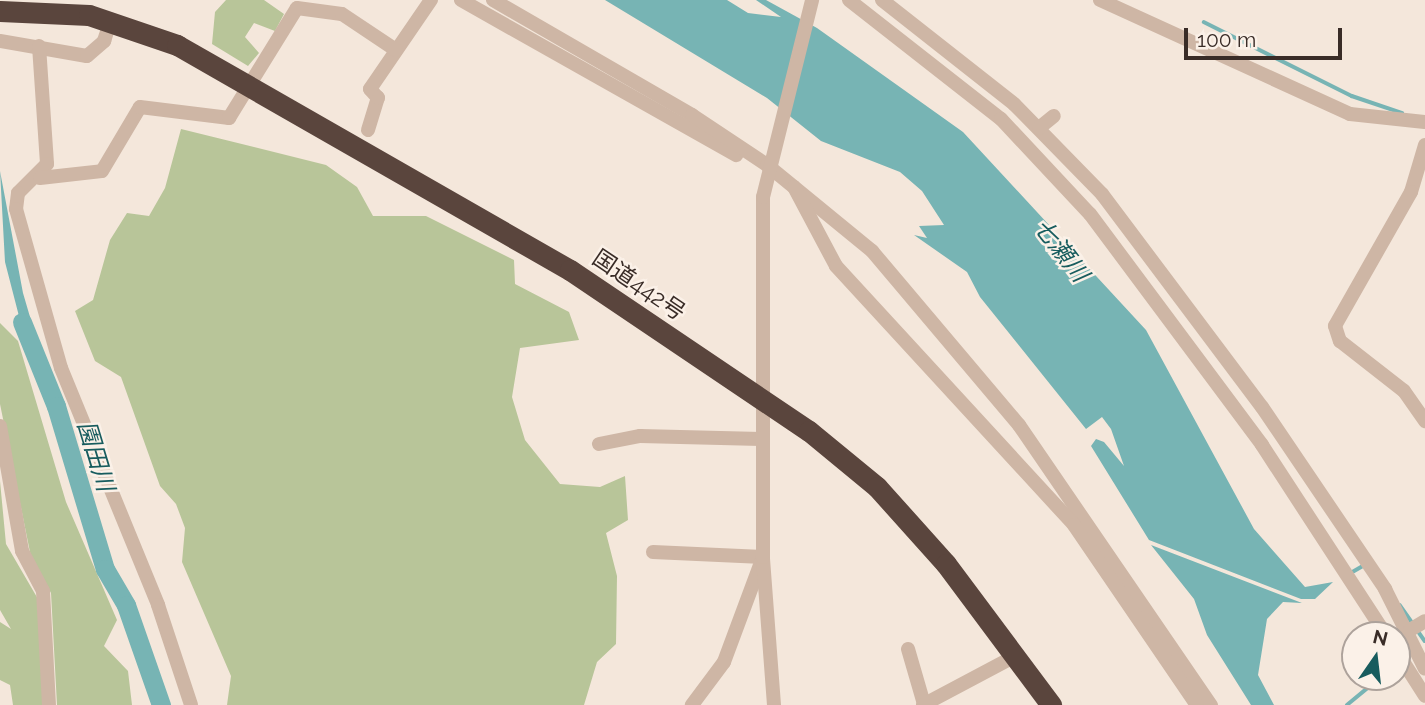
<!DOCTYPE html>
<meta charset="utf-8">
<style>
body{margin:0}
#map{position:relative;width:1425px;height:705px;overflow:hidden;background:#f4e7db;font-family:Raleway,"Noto Sans JP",sans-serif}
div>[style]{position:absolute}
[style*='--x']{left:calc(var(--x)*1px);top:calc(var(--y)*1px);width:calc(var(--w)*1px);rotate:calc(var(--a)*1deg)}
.green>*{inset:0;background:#b8c599}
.water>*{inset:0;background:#77b4b4}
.stream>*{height:3.5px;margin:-1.75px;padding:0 1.75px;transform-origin:1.75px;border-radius:1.75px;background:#77b4b4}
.river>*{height:19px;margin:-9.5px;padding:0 9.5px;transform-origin:9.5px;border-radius:9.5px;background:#77b4b4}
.minor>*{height:14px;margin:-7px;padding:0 7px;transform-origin:7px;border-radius:7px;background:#ceb6a5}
.highway>*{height:21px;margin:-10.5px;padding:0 10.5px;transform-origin:10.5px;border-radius:10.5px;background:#5a453d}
span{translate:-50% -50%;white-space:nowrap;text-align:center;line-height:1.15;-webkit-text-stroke:5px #fbf1e8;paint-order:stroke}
.street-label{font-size:23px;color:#392c27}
.water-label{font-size:24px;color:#185c5e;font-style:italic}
.north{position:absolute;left:1341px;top:621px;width:70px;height:70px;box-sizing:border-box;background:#fbf1e8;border:2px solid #ada29b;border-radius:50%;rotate:14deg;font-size:19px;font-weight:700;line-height:28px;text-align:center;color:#392c27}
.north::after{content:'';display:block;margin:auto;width:24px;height:32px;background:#185c5e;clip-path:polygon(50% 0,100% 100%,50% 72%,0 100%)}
.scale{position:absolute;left:1184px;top:28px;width:158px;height:32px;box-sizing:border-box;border:4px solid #392c27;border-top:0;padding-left:9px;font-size:21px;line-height:24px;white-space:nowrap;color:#392c27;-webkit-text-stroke:5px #fbf1e8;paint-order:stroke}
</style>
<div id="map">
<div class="green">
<i style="clip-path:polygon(226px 0,264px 0,284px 14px,275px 31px,254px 23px,245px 37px,259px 53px,248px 66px,212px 44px,215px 12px)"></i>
<i style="clip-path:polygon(181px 129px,326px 165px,357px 187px,373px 216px,426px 216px,514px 260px,515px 284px,569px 312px,579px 340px,520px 348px,512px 397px,525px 440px,560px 484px,600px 487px,625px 476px,628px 520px,606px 533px,617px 576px,616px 644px,597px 662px,584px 705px,227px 705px,231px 676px,182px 562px,185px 528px,176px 504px,160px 486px,121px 377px,95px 361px,75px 311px,93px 300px,110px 240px,127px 213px,149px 216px,165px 188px)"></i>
<i style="clip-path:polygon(0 323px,18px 341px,66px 502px,117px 620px,104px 646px,128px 671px,132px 705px,57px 705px,51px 593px,31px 557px,0 404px)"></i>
<i style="clip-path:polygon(0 481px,6px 544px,38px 599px,43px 705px,13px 705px,10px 685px,0 680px,0 622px,11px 629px,0 610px)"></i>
</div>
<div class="water">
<i style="clip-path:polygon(605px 0,727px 0,748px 13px,781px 17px,756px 0,766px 0,817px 28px,963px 132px,1146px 330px,1254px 529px,1305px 587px,1333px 582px,1315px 599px,1301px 599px,1149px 540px,1091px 446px,1096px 439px,1104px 442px,1124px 466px,1111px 429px,1102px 417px,1086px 429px,980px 297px,967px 272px,914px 235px,927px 238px,919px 226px,944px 225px,922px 191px,900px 172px,821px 141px,767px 98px)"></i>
<i style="clip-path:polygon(0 171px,23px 293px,56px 406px,21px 324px,5px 262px)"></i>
<i style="clip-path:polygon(1151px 545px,1302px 603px,1283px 602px,1267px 619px,1258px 675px,1274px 705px,1251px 705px,1207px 635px,1194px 599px)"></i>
</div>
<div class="stream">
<i style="--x:1204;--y:22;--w:165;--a:26.6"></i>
<i style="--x:1352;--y:96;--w:53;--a:18.8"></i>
<i style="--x:1349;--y:574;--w:16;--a:-30"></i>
<i style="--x:1400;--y:605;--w:24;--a:55"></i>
<i style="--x:1418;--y:631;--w:12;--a:55"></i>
<i style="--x:1347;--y:705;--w:44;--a:-39.5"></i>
</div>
<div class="river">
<i style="--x:22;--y:322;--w:91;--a:68"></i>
<i style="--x:56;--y:406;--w:170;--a:73.3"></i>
<i style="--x:105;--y:569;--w:42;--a:59.7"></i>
<i style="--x:126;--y:605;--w:106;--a:70.7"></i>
</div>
<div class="minor">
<i style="--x:461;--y:0;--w:316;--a:29.4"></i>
<i style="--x:493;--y:0;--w:230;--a:30"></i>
<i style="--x:692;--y:115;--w:90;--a:33.7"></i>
<i style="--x:767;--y:165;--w:136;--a:39.3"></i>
<i style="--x:872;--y:251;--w:228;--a:49.8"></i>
<i style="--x:1019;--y:425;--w:340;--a:55.6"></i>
<i style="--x:849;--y:0;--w:193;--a:38.1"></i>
<i style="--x:1001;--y:119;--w:130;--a:46.9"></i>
<i style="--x:1090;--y:214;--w:288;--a:53.3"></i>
<i style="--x:1262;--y:445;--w:227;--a:56.9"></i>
<i style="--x:882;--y:0;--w:168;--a:38.2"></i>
<i style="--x:1014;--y:104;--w:126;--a:45.6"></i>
<i style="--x:1102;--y:194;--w:266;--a:53.1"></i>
<i style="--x:1262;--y:407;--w:220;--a:55.9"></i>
<i style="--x:1385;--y:589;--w:89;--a:63.4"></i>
<i style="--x:1100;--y:0;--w:275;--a:24.5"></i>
<i style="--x:1350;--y:114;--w:75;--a:6.1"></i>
<i style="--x:0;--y:41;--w:88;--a:9.8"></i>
<i style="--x:87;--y:56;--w:23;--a:-41"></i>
<i style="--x:104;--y:41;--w:22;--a:-72"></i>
<i style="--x:39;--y:46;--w:118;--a:86.1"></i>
<i style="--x:47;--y:164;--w:41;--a:135"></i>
<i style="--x:18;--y:193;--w:16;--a:97"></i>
<i style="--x:16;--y:209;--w:165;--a:74.2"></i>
<i style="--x:61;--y:368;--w:256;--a:67.7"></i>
<i style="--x:158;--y:605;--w:105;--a:71.7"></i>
<i style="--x:1039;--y:128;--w:19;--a:-39"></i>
<i style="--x:368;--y:130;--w:34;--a:-73"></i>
<i style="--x:378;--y:98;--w:12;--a:-132"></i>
<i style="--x:370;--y:89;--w:108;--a:-55.6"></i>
<i style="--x:1425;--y:145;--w:49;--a:106.6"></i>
<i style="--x:1411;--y:192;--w:154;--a:119.6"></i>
<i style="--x:1335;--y:326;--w:16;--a:72"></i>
<i style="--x:1340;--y:341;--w:81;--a:38"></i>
<i style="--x:1404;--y:391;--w:37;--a:55"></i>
<i style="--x:40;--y:178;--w:62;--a:-6.4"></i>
<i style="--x:102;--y:171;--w:74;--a:-59.3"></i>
<i style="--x:140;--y:107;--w:90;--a:7"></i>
<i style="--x:229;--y:118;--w:129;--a:-58.3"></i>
<i style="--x:297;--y:8;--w:45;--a:7.6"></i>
<i style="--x:342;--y:14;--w:65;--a:33.7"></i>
<i style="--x:794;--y:187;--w:89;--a:62"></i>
<i style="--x:836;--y:266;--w:352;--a:47.4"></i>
<i style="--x:1074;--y:525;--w:218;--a:55.7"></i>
<i style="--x:0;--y:426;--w:127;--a:80"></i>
<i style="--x:22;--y:551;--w:45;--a:62.3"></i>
<i style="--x:43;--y:591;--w:114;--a:87"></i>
<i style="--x:599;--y:444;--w:42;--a:-11"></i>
<i style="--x:640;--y:436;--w:121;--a:1.4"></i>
<i style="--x:653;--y:552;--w:110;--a:2.6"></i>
<i style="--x:763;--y:557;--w:112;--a:110.4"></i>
<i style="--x:724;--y:662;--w:54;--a:126.7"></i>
<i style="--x:1410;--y:630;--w:17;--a:-31"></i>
<i style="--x:908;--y:649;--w:57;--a:73.8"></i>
<i style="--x:1397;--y:652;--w:52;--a:57.5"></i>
<i style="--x:774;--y:705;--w:148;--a:-94.3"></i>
<i style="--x:763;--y:557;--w:360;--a:-90"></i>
<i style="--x:763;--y:197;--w:203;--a:-76"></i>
<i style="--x:923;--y:705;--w:104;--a:-28"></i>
</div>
<div class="highway">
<i style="--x:0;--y:11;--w:89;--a:2.6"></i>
<i style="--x:89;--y:15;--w:93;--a:18.8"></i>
<i style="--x:177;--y:45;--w:453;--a:29.8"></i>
<i style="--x:570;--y:270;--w:288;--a:34"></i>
<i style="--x:809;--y:431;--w:88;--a:39.5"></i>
<i style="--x:877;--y:487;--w:103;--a:48.1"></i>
<i style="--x:946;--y:564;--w:176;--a:53.3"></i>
</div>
<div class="street-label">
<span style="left:639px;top:285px;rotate:34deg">国道442号</span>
</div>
<div class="water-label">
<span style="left:1061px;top:250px;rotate:52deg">七瀬川</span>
<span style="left:96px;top:456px;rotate:73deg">園田川</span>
</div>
<div class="north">N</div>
<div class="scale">100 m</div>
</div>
